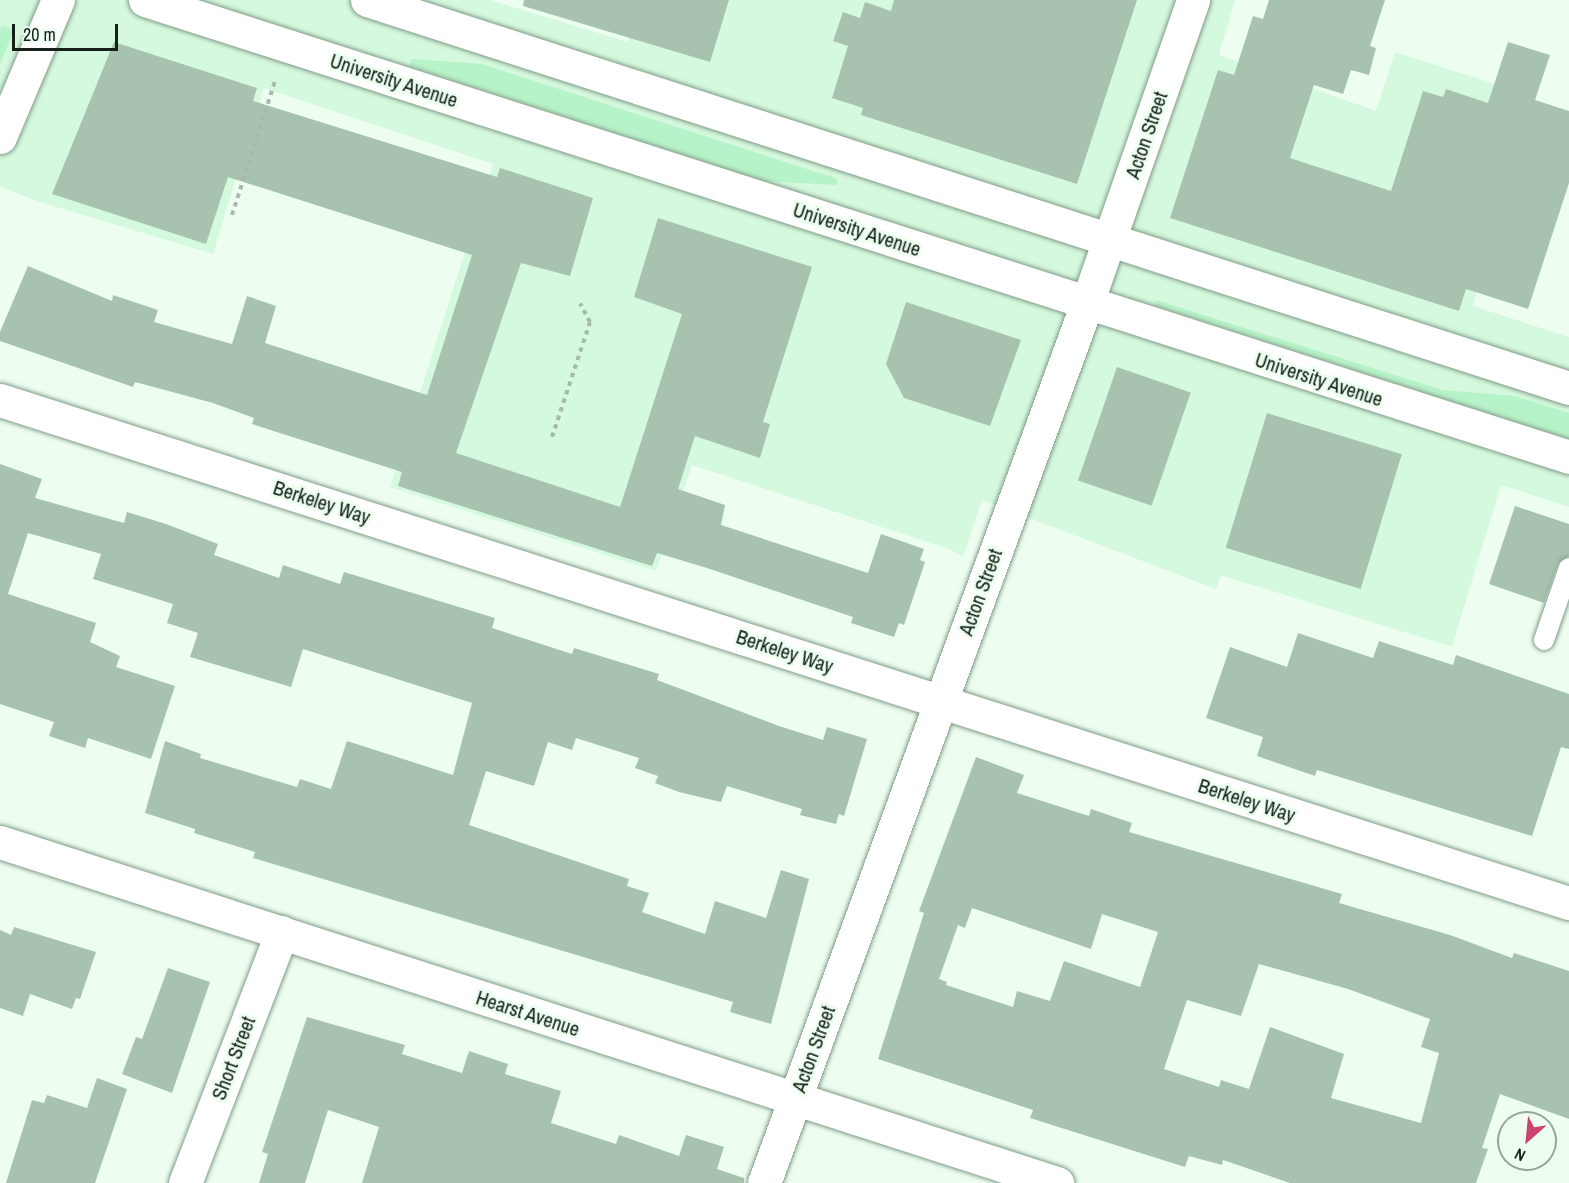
<!DOCTYPE html>
<style>
body{margin:0}
#map{position:relative;width:1569px;height:1183px;overflow:hidden;background:#edfef1;font-family:"Archivo Narrow",sans-serif}
div>[style]{position:absolute}
[style*='--x']{left:calc(var(--x)*1px);top:calc(var(--y)*1px);width:calc(var(--w)*1px);rotate:calc(var(--a)*1deg)}
.built>*{inset:0;background:#d5f9de}
.green>*{inset:0;background:#b7f3c8}
.building>*{inset:0;background:#a7c3af;transform-origin:0 0}
.path>*{height:4px;margin-top:-2px;transform-origin:0;background:repeating-linear-gradient(90deg,#a9b8ad 0 4.5px,transparent 0 9px)}
.roads{filter:drop-shadow(0 0 2px #819b88) drop-shadow(0 0 2px #819b88)}
.service>*{height:20px;margin:-10px;padding:0 10px;transform-origin:10px;border-radius:10px;background:#fff}
.minor>*{height:33px;margin:-16.5px;padding:0 16.5px;transform-origin:16.5px;border-radius:16.5px;background:#fff}
.tertiary>*{height:33px;margin:-16.5px;padding:0 16.5px;transform-origin:16.5px;border-radius:16.5px;background:#fff}
.secondary>*{height:33px;margin:-16.5px;padding:0 16.5px;transform-origin:16.5px;border-radius:16.5px;background:#fff}
span{translate:-50% -50%;white-space:nowrap;text-align:center;line-height:1.15;-webkit-text-stroke:6px #edfef1;paint-order:stroke}
.street-label{font-size:20px;color:#162019}
.north{position:absolute;left:1497px;top:1111px;width:60px;height:60px;box-sizing:border-box;background:#edfef1;border:2px solid #97a59b;border-radius:50%;rotate:207deg;font-size:16px;font-weight:700;line-height:24px;text-align:center;color:#162019}
.north::after{content:'';display:block;margin:auto;width:21px;height:27px;background:#ce4272;clip-path:polygon(50% 0,100% 100%,50% 72%,0 100%)}
.scale{position:absolute;left:12px;top:24px;width:106px;height:27px;box-sizing:border-box;border:3px solid #162019;border-top:0;padding-left:8px;font-size:18px;line-height:21px;white-space:nowrap;color:#162019;-webkit-text-stroke:4px #edfef1;paint-order:stroke}
</style>
<div id="map">
<div class="built">
<i style="clip-path:polygon(0 0,490px 0,628px 42px,641px 0,1235px 0,1219px 55px,1376px 111px,1395px 52px,1536px 97px,1473px 306px,1569px 337px,1569px 507px,1501px 485px,1452px 647px,1221px 575px,1216px 589px,982px 500px,963px 557px,949px 549px,692px 465px,656px 571px,390px 487px,493px 164px,264px 88px,213px 254px,40px 202px,0 187px)"></i>
</div>
<div class="green">
<i style="clip-path:polygon(2px 25px,14px 30px,0 64px,0 30px)"></i>
<i style="clip-path:polygon(412px 59px,482px 64px,838px 179px,836px 185px,764px 181px,409px 66px)"></i>
<i style="clip-path:polygon(1156px 300px,1443px 390px,1515px 396px,1569px 413px,1569px 439px,1154px 305px)"></i>
</div>
<div class="building">
<i style="clip-path:polygon(524px 0,729px 0,710px 62px,523px 6px)"></i>
<i style="clip-path:polygon(894px 0,1137px 0,1077px 184px,861px 115px,863px 108px,832px 98px,848px 46px,833px 41px,843px 12px,860px 18px,865px 2px,891px 11px)"></i>
<i style="clip-path:polygon(1269px 0,1385px 0,1370px 46px,1376px 48px,1369px 75px,1351px 70px,1343px 94px,1314px 85px,1290px 158px,1391px 191px,1423px 91px,1443px 97px,1446px 89px,1488px 103px,1508px 42px,1550px 55px,1535px 100px,1569px 111px,1569px 183px,1528px 309px,1466px 289px,1459px 311px,1170px 218px,1218px 70px,1234px 75px,1253px 16px,1263px 19px)"></i>
<i style="clip-path:polygon(114px 42px,257px 88px,253px 101px,497px 177px,500px 168px,593px 198px,570px 276px,521px 263px,456px 453px,620px 507px,682px 314px,634px 297px,658px 218px,812px 267px,763px 422px,770px 424px,760px 458px,695px 436px,678px 489px,725px 505px,721px 525px,868px 573px,881px 534px,924px 549px,920px 560px,925px 562px,904px 625px,899px 623px,894px 637px,851px 623px,853px 617px,707px 568px,657px 553px,652px 566px,398px 486px,402px 472px,252px 424px,254px 418px,213px 403px,135px 382px,133px 387px,0 341px,0 332px,28px 266px,112px 301px,113px 295px,158px 310px,154px 322px,232px 344px,247px 296px,276px 306px,265px 343px,427px 395px,472px 255px,228px 177px,206px 244px,52px 194px)"></i>
<i style="clip-path:polygon(906px 302px,1021px 340px,990px 426px,904px 398px,886px 364px)"></i>
<i style="left:1117px;top:367px;width:78px;height:120px;rotate:19deg"></i>
<i style="left:1267px;top:413px;width:141px;height:141px;rotate:17deg"></i>
<i style="clip-path:polygon(0 464px,42px 479px,35px 498px,124px 523px,127px 512px,166px 524px,218px 544px,214px 555px,279px 578px,283px 565px,340px 584px,344px 572px,495px 618px,492px 628px,572px 654px,574px 648px,659px 674px,657px 680px,779px 726px,823px 740px,827px 727px,867px 739px,844px 816px,839px 814px,836px 824px,800px 815px,802px 809px,727px 786px,721px 802px,679px 792px,655px 783px,658px 776px,635px 768px,639px 758px,576px 738px,572px 750px,548px 742px,534px 786px,486px 771px,469px 825px,629px 879px,627px 886px,649px 893px,642px 912px,705px 934px,715px 901px,766px 918px,781px 870px,809px 879px,771px 1024px,730px 1012px,733px 1002px,253px 858px,255px 852px,194px 833px,195px 829px,145px 813px,165px 741px,201px 754px,200px 758px,297px 787px,300px 779px,331px 789px,347px 741px,453px 775px,472px 703px,303px 649px,291px 687px,190px 657px,198px 633px,167px 623px,173px 604px,93px 579px,101px 554px,28px 533px,8px 594px,96px 623px,90px 642px,120px 656px,116px 667px,175px 686px,151px 759px,88px 738px,85px 748px,49px 736px,54px 722px,0 704px)"></i>
<i style="clip-path:polygon(1515px 506px,1569px 524px,1569px 556px,1558px 564px,1544px 603px,1489px 584px)"></i>
<i style="clip-path:polygon(1298px 633px,1373px 658px,1379px 641px,1453px 665px,1456px 655px,1569px 694px,1569px 749px,1561px 747px,1532px 836px,1317px 770px,1315px 776px,1257px 756px,1263px 737px,1206px 718px,1230px 647px,1287px 667px)"></i>
<i style="clip-path:polygon(evenodd,976px 757px,1024px 775px,1017px 793px,1089px 816px,1091px 809px,1132px 823px,1129px 832px,1342px 894px,1339px 903px,1450px 935px,1512px 958px,1514px 953px,1569px 971px,1569px 1119px,1500px 1094px,1482px 1148px,1488px 1149px,1476px 1183px,1290px 1183px,1223px 1160px,1222px 1165px,1189px 1156px,1185px 1167px,1030px 1118px,1033px 1110px,878px 1059px,924px 913px,919px 911px,976px 757px,972px 908px,1091px 949px,1102px 914px,1158px 932px,1140px 987px,1064px 961px,1050px 1001px,1017px 991px,1013px 1007px,946px 985px,947px 982px,939px 979px,958px 925px,965px 928px,972px 908px,976px 757px,1259px 964px,1348px 989px,1430px 1019px,1421px 1047px,1439px 1053px,1421px 1123px,1331px 1098px,1344px 1054px,1270px 1027px,1249px 1089px,1221px 1080px,1219px 1087px,1164px 1069px,1187px 1000px,1241px 1016px,1259px 964px)"></i>
<i style="clip-path:polygon(14px 927px,96px 952px,80px 999px,76px 998px,72px 1009px,30px 994px,23px 1016px,0 1008px,0 930px,11px 935px)"></i>
<i style="clip-path:polygon(168px 968px,210px 982px,172px 1093px,122px 1074px,136px 1037px,142px 1039px)"></i>
<i style="clip-path:polygon(307px 1017px,405px 1045px,402px 1054px,462px 1073px,469px 1051px,508px 1064px,505px 1074px,561px 1091px,551px 1123px,616px 1144px,619px 1135px,679px 1156px,686px 1135px,724px 1147px,717px 1169px,744px 1178px,744px 1183px,362px 1183px,379px 1127px,328px 1110px,305px 1183px,259px 1183px,268px 1154px,262px 1152px)"></i>
<i style="clip-path:polygon(97px 1078px,127px 1089px,95px 1183px,6px 1183px,32px 1100px,44px 1103px,47px 1095px,87px 1108px)"></i>
</div>
<div class="path">
<i style="--x:232;--y:215;--w:144;--a:-72.2"></i>
<i style="--x:552;--y:437;--w:121;--a:-71.7"></i>
<i style="--x:590;--y:322;--w:21;--a:-118"></i>
</div>
<div class="roads">
<div class="service">
<i style="--x:1544;--y:640;--w:76;--a:-70.9"></i>
</div>
<div class="minor">
<i style="--x:0;--y:400;--w:1648;--a:17.78"></i>
<i style="--x:0;--y:842;--w:1111;--a:17.88"></i>
<i style="--x:185;--y:1183;--w:269;--a:-68.9"></i>
<i style="--x:764;--y:1183;--w:937;--a:-69.84"></i>
<i style="--x:1087;--y:303;--w:321;--a:-70.7"></i>
</div>
<div class="tertiary">
<i style="--x:0;--y:137;--w:149;--a:-67.1"></i>
</div>
<div class="secondary">
<i style="--x:145;--y:0;--w:1496;--a:17.79"></i>
<i style="--x:367;--y:0;--w:1263;--a:17.89"></i>
</div>
</div>
<div class="street-label">
<span style="left:394px;top:80px;rotate:18deg">University Avenue</span>
<span style="left:1146px;top:135px;rotate:-71deg">Acton Street</span>
<span style="left:857px;top:229px;rotate:18deg">University Avenue</span>
<span style="left:1319px;top:379px;rotate:18deg">University Avenue</span>
<span style="left:322px;top:502px;rotate:18deg">Berkeley Way</span>
<span style="left:980px;top:592px;rotate:-70deg">Acton Street</span>
<span style="left:785px;top:651px;rotate:18deg">Berkeley Way</span>
<span style="left:1247px;top:800px;rotate:18deg">Berkeley Way</span>
<span style="left:528px;top:1013px;rotate:18deg">Hearst Avenue</span>
<span style="left:813px;top:1049px;rotate:-70deg">Acton Street</span>
<span style="left:233px;top:1058px;rotate:-69deg">Short Street</span>
</div>
<div class="north">N</div>
<div class="scale">20 m</div>
</div>
